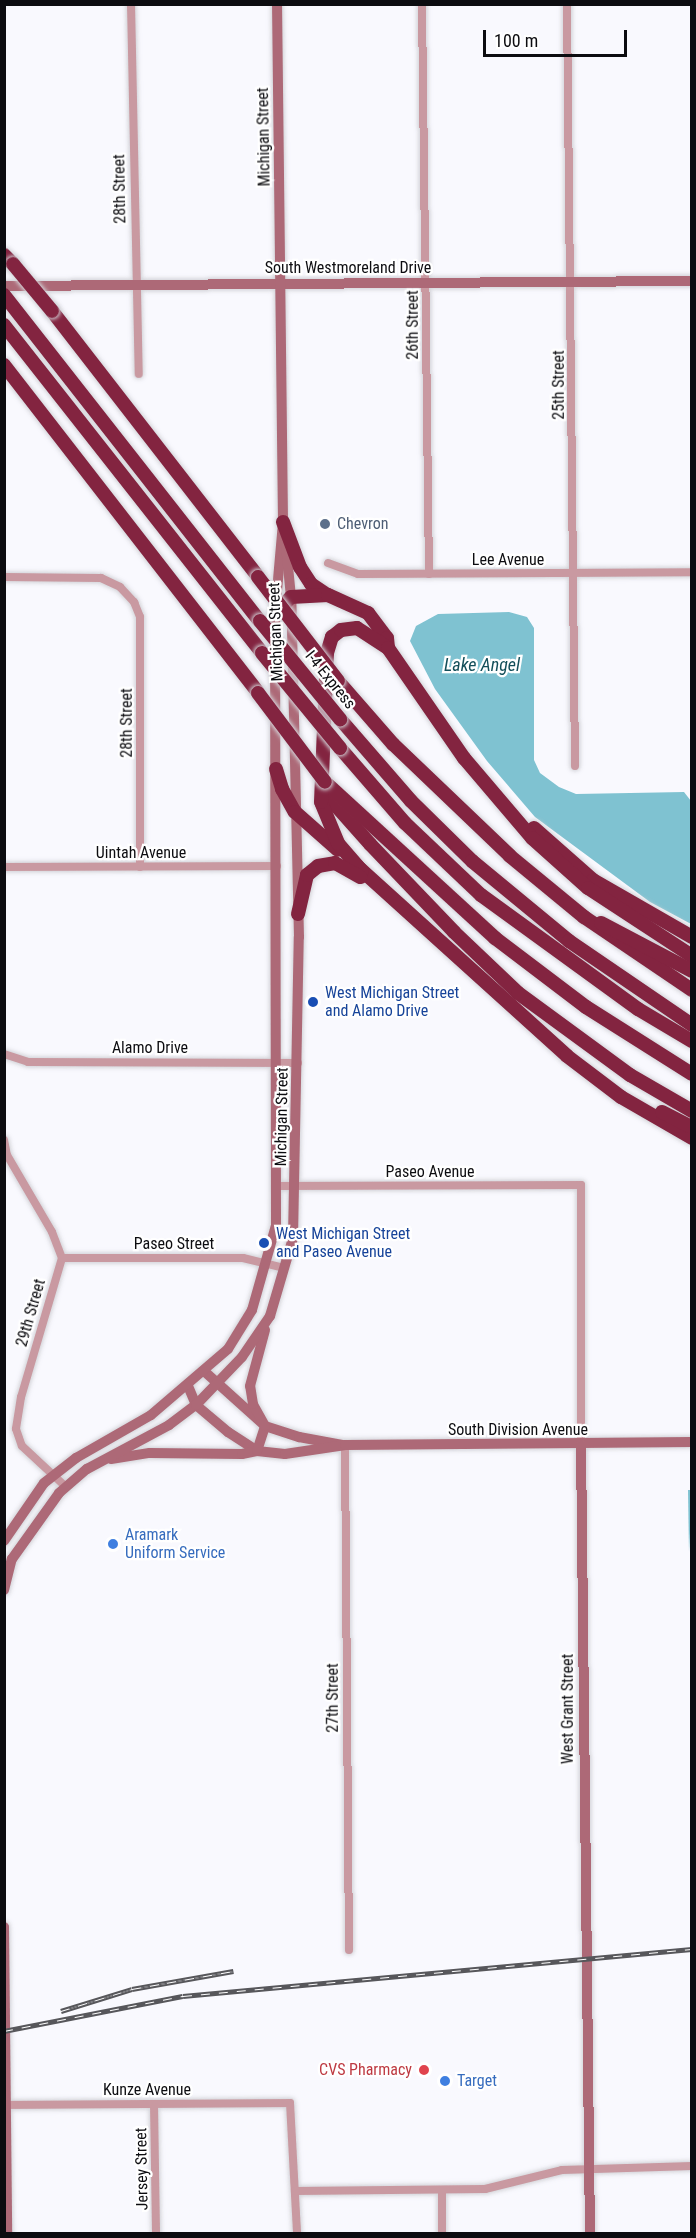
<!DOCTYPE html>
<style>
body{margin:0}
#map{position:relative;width:696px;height:2238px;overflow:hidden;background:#f9f9fe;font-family:"Roboto Condensed",sans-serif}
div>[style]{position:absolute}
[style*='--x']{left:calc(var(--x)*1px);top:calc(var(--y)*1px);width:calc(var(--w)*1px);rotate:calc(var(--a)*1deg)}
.water>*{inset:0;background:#7fc2d1}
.roads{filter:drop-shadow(0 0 2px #d3d3d8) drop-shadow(0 0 2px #d3d3d8)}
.street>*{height:8px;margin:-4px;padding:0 4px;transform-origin:4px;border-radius:4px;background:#c999a1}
.secondary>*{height:10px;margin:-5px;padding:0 5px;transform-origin:5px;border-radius:5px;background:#ad6977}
.highway>*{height:14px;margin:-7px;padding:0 7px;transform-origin:7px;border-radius:7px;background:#832440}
.rail>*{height:5px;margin-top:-2.5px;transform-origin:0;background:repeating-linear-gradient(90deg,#fff 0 9px,#57575b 0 18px);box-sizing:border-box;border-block:2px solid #57575b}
.bridges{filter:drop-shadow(0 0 2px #d3d3d8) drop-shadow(0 0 2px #d3d3d8)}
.highway-bridge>*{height:14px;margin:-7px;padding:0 7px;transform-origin:7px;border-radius:7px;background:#832440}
.dots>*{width:16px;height:16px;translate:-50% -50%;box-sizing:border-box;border:3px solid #fff;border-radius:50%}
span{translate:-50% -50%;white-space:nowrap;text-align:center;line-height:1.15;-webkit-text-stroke:4.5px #fff;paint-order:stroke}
.street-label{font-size:16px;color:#0c0c10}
.service-label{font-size:16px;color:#4e5e75}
.left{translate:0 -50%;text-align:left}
.transit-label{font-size:16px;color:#164399}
.shop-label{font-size:16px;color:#366cbe}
.health-label{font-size:16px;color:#be3a42}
.right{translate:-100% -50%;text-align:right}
.water-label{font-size:18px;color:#134e59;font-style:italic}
.frame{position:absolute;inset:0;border:6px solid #0c0c10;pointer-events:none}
.scale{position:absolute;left:483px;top:30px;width:144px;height:27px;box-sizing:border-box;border:3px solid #0c0c10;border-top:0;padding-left:8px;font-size:18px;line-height:21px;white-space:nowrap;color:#0c0c10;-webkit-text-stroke:4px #fff;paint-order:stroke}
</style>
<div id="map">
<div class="water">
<i style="clip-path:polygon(509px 612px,527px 617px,534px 628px,534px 760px,540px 773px,559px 787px,576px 794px,684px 792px,691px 801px,691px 924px,650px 902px,535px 817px,487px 761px,435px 689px,410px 641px,416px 626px,438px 614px)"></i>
<i style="clip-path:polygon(688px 1490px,692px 1490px,689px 1552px)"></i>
</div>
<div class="roads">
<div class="street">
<i style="--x:131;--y:4;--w:370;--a:88.8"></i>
<i style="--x:422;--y:4;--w:570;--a:89.3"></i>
<i style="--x:567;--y:4;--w:762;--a:89.4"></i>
<i style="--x:328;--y:563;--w:32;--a:20"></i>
<i style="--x:358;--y:574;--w:334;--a:-0.3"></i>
<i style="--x:4;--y:577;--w:97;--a:0.6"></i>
<i style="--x:101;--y:578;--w:21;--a:25"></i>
<i style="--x:120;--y:587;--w:21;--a:47"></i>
<i style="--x:134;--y:602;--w:16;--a:68"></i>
<i style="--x:140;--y:617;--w:250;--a:90"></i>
<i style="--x:4;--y:867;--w:273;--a:-0.2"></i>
<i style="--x:4;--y:1054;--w:25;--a:18"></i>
<i style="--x:28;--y:1062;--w:270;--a:0.2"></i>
<i style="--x:4;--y:1140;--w:15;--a:79"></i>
<i style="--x:7;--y:1155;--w:89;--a:59.7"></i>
<i style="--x:52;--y:1232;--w:28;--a:69"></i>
<i style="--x:62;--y:1258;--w:145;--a:106.4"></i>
<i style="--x:21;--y:1397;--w:32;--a:99"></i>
<i style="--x:16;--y:1429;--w:18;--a:71"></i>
<i style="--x:22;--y:1446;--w:60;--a:43"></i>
<i style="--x:278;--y:1186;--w:303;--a:-0.2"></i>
<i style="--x:581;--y:1185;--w:260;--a:90"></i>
<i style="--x:62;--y:1258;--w:181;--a:0"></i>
<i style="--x:243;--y:1258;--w:42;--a:13.7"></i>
<i style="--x:345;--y:1445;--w:505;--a:89.55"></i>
<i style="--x:154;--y:2104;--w:130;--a:89.1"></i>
<i style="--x:4;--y:2105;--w:286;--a:-0.4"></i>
<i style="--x:290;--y:2103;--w:131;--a:86.9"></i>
<i style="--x:442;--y:2190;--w:44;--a:90"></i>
<i style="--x:295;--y:2191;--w:190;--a:-0.6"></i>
<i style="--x:485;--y:2189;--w:79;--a:-13.9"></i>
<i style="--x:562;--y:2170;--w:130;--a:-1.8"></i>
</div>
<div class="secondary">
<i style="--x:4;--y:286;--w:688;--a:-0.42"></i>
<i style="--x:204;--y:1371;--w:82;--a:42"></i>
<i style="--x:265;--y:1426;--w:36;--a:18"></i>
<i style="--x:299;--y:1437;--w:44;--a:10.5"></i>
<i style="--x:188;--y:1386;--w:21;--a:67"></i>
<i style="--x:196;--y:1405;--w:42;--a:40.2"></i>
<i style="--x:228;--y:1432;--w:35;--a:33"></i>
<i style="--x:257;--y:1451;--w:28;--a:6"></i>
<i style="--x:285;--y:1454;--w:61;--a:-8.5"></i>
<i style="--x:345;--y:1445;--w:347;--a:-0.5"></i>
<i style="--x:581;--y:1445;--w:789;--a:89.35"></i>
<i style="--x:111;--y:1459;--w:39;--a:-9"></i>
<i style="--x:150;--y:1453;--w:92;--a:0.6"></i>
<i style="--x:242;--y:1454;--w:15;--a:-11"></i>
<i style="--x:257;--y:1451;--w:26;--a:-72"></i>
<i style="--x:265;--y:1426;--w:25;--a:-119"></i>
<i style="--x:253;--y:1404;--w:18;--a:-99"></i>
<i style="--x:250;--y:1386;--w:58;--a:-75"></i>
<i style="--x:4;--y:1541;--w:70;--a:-55.4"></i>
<i style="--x:44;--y:1483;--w:41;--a:-38"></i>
<i style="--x:76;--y:1458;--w:86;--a:-29.8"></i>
<i style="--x:151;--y:1415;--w:101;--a:-40.6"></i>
<i style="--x:228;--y:1349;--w:46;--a:-58.4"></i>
<i style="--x:252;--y:1310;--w:88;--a:-74.2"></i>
<i style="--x:276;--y:1225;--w:611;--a:-90.09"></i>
<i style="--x:275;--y:614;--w:92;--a:-85"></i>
<i style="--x:283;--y:522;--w:518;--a:-90.66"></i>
<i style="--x:4;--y:1590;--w:32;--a:-76"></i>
<i style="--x:12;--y:1559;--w:81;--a:-54.5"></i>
<i style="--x:59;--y:1493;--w:37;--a:-41"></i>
<i style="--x:87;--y:1469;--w:93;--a:-28.2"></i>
<i style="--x:169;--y:1425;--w:34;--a:-37"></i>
<i style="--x:196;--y:1405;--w:66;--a:-46.2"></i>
<i style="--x:242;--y:1357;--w:50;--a:-55.7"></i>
<i style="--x:270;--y:1316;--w:81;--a:-73.6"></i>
<i style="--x:293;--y:1238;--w:301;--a:-88.9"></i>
<i style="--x:299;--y:937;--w:340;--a:-91.3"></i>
<i style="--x:291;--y:597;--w:51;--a:-95.6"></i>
<i style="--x:4;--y:1927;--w:307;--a:89.4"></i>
</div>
<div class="highway">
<i style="--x:4;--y:255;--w:13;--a:45"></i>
<i style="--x:4;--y:295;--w:415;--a:51.9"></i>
<i style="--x:52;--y:311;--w:336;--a:52.2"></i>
<i style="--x:4;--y:325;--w:417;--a:51.8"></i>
<i style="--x:4;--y:365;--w:415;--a:52.2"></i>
<i style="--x:283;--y:522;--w:48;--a:69.3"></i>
<i style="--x:300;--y:567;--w:20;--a:57"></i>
<i style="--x:311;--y:584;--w:18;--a:34"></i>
<i style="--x:275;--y:614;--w:23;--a:-47"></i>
<i style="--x:291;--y:597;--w:37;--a:-3"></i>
<i style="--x:328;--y:595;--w:44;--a:24.2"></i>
<i style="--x:368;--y:613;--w:31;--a:53"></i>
<i style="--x:387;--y:638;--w:9;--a:84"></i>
<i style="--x:338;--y:681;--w:84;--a:48.9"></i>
<i style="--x:393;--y:744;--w:162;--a:43.7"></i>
<i style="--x:510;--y:856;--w:96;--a:39.5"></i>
<i style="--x:584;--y:917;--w:130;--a:34.1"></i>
<i style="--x:340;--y:719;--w:108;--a:49.1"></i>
<i style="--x:411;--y:801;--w:86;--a:44.5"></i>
<i style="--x:472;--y:861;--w:126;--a:39.5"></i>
<i style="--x:569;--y:941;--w:149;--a:34.3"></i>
<i style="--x:340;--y:748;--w:99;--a:49.1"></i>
<i style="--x:405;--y:823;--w:105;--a:43.5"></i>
<i style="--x:481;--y:895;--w:194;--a:36"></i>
<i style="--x:638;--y:1009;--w:63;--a:30.7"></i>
<i style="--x:276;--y:769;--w:21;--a:73"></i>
<i style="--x:282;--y:789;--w:26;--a:61"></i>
<i style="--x:295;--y:812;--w:57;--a:41.5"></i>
<i style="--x:325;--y:782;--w:19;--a:72"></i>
<i style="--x:331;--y:800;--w:59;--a:48.4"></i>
<i style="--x:370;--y:844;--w:122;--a:46.3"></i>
<i style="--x:454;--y:932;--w:88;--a:43.6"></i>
<i style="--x:518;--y:993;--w:139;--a:36.2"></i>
<i style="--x:630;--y:1075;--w:72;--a:30.1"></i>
<i style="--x:327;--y:784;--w:228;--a:42.5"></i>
<i style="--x:495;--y:938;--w:114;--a:37.2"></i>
<i style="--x:586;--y:1007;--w:125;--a:32.3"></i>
<i style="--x:534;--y:828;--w:79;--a:41.4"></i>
<i style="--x:593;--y:880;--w:114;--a:29.9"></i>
<i style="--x:357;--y:866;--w:283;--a:42.1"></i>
<i style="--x:567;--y:1056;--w:68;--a:37.2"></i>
<i style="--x:621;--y:1097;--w:82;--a:30"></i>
<i style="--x:362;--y:871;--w:37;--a:-131"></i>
<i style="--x:338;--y:843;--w:44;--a:-112.5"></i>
<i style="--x:321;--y:802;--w:149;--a:-87.7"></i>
<i style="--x:327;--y:653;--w:17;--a:-73"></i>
<i style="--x:332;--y:637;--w:11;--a:-38"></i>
<i style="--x:341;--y:630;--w:16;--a:-7"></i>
<i style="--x:357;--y:628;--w:37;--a:33"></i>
<i style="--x:388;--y:648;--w:134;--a:55.4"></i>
<i style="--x:464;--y:758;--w:105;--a:49.6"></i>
<i style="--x:532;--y:838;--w:75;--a:41.8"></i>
<i style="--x:588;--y:888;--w:124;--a:33.2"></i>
<i style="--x:298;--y:914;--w:40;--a:-77"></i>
<i style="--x:307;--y:875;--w:14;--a:-39"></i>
<i style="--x:318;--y:866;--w:17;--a:-10"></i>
<i style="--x:335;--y:863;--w:29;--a:29"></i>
<i style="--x:601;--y:923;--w:103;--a:27.8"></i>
<i style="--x:662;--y:1112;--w:34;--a:27"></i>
</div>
</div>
<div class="rail">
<i style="--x:61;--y:2011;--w:74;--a:-17.2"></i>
<i style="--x:132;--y:1989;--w:103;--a:-10.1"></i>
<i style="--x:4;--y:2031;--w:182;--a:-11.1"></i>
<i style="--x:183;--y:1996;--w:511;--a:-5.28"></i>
</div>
<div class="bridges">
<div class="highway-bridge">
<i style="--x:13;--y:264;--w:61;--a:50.3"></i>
<i style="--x:258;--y:577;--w:131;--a:52.4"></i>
<i style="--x:260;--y:621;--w:127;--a:50.8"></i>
<i style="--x:262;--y:653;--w:123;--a:50.6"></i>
<i style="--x:258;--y:693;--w:111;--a:53"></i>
</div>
</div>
<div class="dots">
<i style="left:325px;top:524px;background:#5c6f8a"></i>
<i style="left:313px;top:1002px;background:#1a4fb4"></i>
<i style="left:264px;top:1243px;background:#1a4fb4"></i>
<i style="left:113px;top:1544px;background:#3f7fe0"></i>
<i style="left:424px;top:2070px;background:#e0444e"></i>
<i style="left:445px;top:2081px;background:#3f7fe0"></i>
</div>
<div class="street-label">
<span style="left:264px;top:137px;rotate:-91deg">Michigan Street</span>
<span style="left:120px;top:189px;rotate:-91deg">28th Street</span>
<span style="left:348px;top:268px">South Westmoreland Drive</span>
<span style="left:413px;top:325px;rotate:-90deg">26th Street</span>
<span style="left:559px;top:385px;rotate:-90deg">25th Street</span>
<span style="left:508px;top:560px">Lee Avenue</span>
<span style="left:276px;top:632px;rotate:-92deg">Michigan Street</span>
<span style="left:330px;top:680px;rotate:51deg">I-4 Express</span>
<span style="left:127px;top:723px;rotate:-90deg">28th Street</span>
<span style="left:141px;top:853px">Uintah Avenue</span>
<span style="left:150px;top:1048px">Alamo Drive</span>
<span style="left:282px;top:1117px;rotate:-89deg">Michigan Street</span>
<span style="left:430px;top:1172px">Paseo Avenue</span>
<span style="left:174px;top:1244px">Paseo Street</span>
<span style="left:31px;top:1313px;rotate:-74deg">29th Street</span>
<span style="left:518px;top:1430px">South Division Avenue</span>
<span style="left:333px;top:1698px;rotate:-90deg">27th Street</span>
<span style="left:568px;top:1709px;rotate:-90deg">West Grant Street</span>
<span style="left:147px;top:2090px">Kunze Avenue</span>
<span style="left:142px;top:2169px;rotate:-91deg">Jersey Street</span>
</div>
<div class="service-label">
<span class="left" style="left:337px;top:524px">Chevron</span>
</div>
<div class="transit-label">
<span class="left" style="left:325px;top:1002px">West Michigan Street<br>and Alamo Drive</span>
<span class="left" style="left:276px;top:1243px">West Michigan Street<br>and Paseo Avenue</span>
</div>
<div class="shop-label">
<span class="left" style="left:125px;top:1544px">Aramark<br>Uniform Service</span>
<span class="left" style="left:457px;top:2081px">Target</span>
</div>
<div class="health-label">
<span class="right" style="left:412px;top:2070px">CVS Pharmacy</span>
</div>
<div class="water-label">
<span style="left:482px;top:665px">Lake Angel</span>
</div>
<div class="frame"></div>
<div class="scale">100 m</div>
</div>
